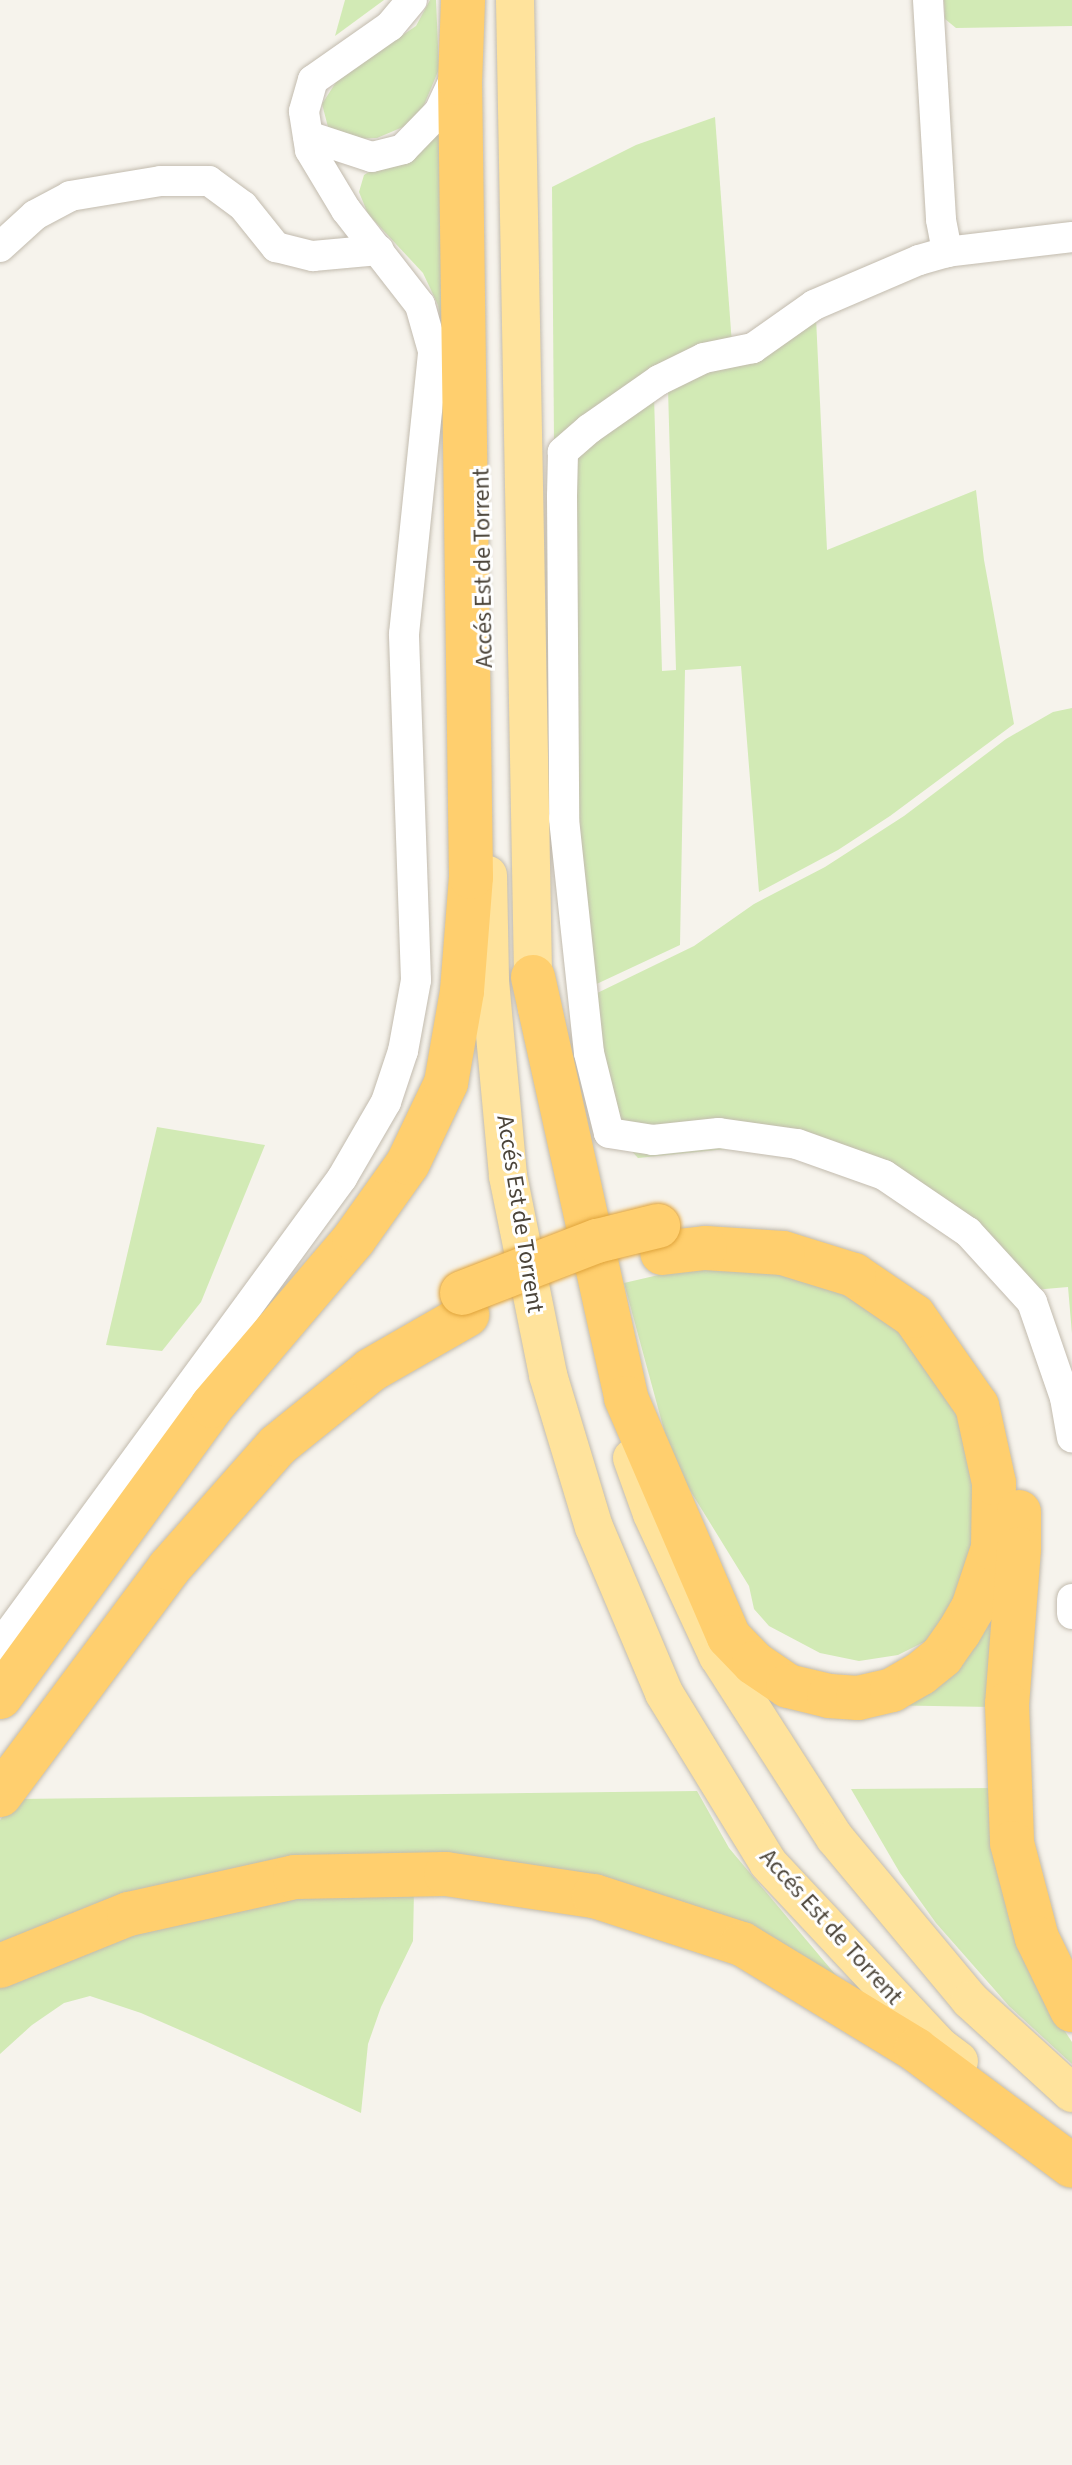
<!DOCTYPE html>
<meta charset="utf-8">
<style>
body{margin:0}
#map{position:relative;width:1072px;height:2465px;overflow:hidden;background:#f6f3ec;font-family:"Source Sans 3",sans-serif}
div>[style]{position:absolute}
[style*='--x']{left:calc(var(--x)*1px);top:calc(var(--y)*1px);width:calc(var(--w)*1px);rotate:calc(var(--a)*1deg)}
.green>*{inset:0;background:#d2eab5}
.roads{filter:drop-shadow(0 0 2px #c2bbae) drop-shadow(0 0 2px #c2bbae)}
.minor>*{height:30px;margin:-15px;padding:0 15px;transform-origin:15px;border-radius:15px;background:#fff}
.major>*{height:38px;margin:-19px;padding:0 19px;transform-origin:19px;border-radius:19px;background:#ffe39c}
.highway>*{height:44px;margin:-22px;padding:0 22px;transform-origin:22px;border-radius:22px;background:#ffcf6e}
.bridges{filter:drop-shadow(0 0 2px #e0a43c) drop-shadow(0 0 2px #e0a43c)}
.highway-bridge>*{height:44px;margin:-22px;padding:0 22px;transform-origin:22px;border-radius:22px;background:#ffcf6e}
span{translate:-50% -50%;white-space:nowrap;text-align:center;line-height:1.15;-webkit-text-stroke:6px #fff;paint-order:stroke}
.street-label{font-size:24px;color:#4b4439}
</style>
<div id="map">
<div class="green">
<i style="clip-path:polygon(345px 0,384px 0,335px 36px)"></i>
<i style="clip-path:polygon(430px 0,436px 0,439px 69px,422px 110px,410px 124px,377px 138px,354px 139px,328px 127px,322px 104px,338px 79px,416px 26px)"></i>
<i style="clip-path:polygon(944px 0,1072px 0,1072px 26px,956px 28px,945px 19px)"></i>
<i style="clip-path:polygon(715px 117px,732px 344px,554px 441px,552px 187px,636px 145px)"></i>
<i style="clip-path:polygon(445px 125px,449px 358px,438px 305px,423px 273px,368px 214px,359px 192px,364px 175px)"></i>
<i style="clip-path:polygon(816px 318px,827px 550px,976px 490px,984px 560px,1014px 724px,890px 816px,838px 850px,759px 892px,741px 666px,685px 670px,680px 945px,588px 988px,568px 608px,571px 505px,579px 451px,654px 396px,662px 671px,676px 670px,668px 389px)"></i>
<i style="clip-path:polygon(1072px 708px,1072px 1334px,1068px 1287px,1011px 1292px,983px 1258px,910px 1199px,821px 1162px,746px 1147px,638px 1158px,616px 1134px,589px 997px,694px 946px,754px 904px,825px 867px,904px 816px,1006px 739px,1053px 712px)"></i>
<i style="clip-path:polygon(157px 1127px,265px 1145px,201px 1302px,162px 1351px,106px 1345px)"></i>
<i style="clip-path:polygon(693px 1267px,811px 1277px,895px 1323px,962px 1411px,979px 1465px,974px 1559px,938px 1635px,898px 1655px,859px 1661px,820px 1653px,769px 1626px,754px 1609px,749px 1586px,683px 1479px,667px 1441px,624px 1283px)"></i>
<i style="clip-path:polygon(1003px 1582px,991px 1707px,876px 1705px)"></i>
<i style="clip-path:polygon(992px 1788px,1047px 2004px,1072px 2042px,1072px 2064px,1009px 2006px,936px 1923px,900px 1873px,851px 1789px)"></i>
<i style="clip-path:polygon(697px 1791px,729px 1848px,845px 1986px,461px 1861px,0 1953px,0 1820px,16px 1799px)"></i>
<i style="clip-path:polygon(414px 1890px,413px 1941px,381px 2007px,368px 2044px,361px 2113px,205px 2041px,141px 2013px,90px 1996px,64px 2003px,32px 2025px,0 2054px,0 1984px,120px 1930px,254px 1899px)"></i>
</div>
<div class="roads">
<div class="minor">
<i style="--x:928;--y:0;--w:220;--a:86.6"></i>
<i style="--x:941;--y:220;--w:33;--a:79"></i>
<i style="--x:308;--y:136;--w:67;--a:18.2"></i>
<i style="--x:372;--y:157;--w:32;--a:-14"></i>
<i style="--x:403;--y:149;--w:52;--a:-45.8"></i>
<i style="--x:439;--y:112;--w:38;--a:-65"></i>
<i style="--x:1072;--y:237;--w:126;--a:173.2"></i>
<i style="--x:947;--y:252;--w:29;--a:164"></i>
<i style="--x:919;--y:260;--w:114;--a:156.8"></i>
<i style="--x:814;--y:305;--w:75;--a:144.8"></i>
<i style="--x:753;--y:348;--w:50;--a:168.5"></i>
<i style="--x:704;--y:358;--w:50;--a:153.9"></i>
<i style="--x:659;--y:380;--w:85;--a:145"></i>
<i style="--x:589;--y:429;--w:35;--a:139"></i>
<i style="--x:563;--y:452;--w:44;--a:91.3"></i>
<i style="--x:562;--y:496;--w:323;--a:89.6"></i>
<i style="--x:564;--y:819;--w:235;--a:83.9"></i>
<i style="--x:589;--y:1053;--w:82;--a:76"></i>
<i style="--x:609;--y:1133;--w:45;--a:9"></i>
<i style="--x:653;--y:1140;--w:66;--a:-6.1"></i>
<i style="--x:719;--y:1133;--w:79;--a:8"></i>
<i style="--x:797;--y:1144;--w:92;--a:19.6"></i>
<i style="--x:884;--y:1175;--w:102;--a:34.2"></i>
<i style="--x:968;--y:1232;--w:95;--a:47.6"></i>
<i style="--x:1032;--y:1302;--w:102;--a:71"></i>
<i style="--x:1065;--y:1398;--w:40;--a:80"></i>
<i style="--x:0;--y:247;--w:47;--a:-42.4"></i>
<i style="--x:35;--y:215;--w:40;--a:-28"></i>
<i style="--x:70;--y:196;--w:92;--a:-9.4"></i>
<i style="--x:161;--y:181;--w:48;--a:0"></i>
<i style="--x:209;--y:181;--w:42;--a:36.3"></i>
<i style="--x:243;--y:206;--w:53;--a:51.2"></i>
<i style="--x:276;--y:247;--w:38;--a:14"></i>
<i style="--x:313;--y:256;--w:66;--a:-5.2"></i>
<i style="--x:1072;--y:1599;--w:15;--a:90"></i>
<i style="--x:0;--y:1645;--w:579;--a:-53.78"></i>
<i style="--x:342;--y:1178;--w:88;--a:-59.9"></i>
<i style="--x:386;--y:1102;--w:54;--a:-71.6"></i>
<i style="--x:403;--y:1051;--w:72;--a:-79.6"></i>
<i style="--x:416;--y:980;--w:346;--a:-92"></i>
<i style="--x:404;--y:634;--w:284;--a:-84.1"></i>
<i style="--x:433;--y:351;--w:48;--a:-105.8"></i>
<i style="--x:420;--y:305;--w:120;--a:-127.9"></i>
<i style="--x:346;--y:210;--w:70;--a:-121"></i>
<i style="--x:310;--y:150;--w:39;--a:-99"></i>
<i style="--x:304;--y:111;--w:32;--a:-74"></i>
<i style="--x:313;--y:80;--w:94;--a:-35"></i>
<i style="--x:390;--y:26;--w:34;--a:-50"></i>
</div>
<div class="major">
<i style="--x:515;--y:0;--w:977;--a:88.94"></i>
<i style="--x:533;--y:977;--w:31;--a:83"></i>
<i style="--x:488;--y:875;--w:106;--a:88.9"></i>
<i style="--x:490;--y:981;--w:196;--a:84.7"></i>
<i style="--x:508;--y:1176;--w:203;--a:78.6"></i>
<i style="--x:548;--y:1375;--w:159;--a:73.2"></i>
<i style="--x:594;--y:1527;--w:180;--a:67.1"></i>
<i style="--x:664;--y:1693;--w:199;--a:58.5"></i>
<i style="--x:768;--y:1863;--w:250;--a:46.9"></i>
<i style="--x:939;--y:2046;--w:25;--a:37"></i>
<i style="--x:632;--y:1458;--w:59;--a:70.3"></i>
<i style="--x:652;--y:1514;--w:157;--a:65.1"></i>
<i style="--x:718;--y:1656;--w:216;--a:57.3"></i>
<i style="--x:835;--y:1838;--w:211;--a:50.2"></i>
<i style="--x:970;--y:2000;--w:138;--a:42.4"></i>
</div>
<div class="highway">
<i style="--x:533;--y:977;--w:431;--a:77.5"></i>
<i style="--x:626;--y:1398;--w:260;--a:66.7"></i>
<i style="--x:729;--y:1637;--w:36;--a:46"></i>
<i style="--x:754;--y:1663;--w:41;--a:34.1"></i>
<i style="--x:788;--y:1686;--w:42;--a:13.7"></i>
<i style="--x:829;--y:1696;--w:29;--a:4"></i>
<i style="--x:858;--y:1698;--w:35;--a:-13"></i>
<i style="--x:892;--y:1690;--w:32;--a:-30"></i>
<i style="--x:920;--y:1674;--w:28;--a:-39"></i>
<i style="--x:942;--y:1656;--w:29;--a:-55"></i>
<i style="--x:959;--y:1632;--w:28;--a:-60"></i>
<i style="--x:973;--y:1608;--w:63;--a:-71.6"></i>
<i style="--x:993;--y:1548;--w:65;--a:-89.1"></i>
<i style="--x:994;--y:1483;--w:79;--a:-102.4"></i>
<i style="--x:977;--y:1406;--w:110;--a:-125"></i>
<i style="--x:914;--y:1316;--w:73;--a:-145.7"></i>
<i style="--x:854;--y:1275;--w:74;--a:-162.8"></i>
<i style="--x:783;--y:1253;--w:78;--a:-176.3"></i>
<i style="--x:705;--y:1248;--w:43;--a:173.4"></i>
<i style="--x:1019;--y:1512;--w:37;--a:90"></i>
<i style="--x:1019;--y:1549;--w:155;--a:94.4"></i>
<i style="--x:1007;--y:1704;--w:139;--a:87.9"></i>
<i style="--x:1012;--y:1843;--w:98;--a:75.3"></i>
<i style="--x:1037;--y:1938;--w:80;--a:64.1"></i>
<i style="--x:0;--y:1697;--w:360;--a:-53.9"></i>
<i style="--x:212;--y:1406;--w:219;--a:-49.6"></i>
<i style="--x:354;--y:1239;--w:93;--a:-54.6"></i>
<i style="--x:408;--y:1163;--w:89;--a:-64.6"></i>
<i style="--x:446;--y:1083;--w:93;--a:-80.1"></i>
<i style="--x:462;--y:991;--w:114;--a:-85.5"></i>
<i style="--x:471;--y:877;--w:794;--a:-90.79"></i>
<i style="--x:460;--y:83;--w:83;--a:-87.9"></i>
<i style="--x:0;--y:1795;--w:283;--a:-53.3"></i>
<i style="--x:169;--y:1568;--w:164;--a:-48.5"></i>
<i style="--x:278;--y:1445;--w:119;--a:-38.9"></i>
<i style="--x:371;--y:1370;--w:111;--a:-29.8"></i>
<i style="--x:0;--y:1966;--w:139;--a:-22"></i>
<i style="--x:129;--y:1914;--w:170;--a:-12.6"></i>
<i style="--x:295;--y:1877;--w:151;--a:-1.1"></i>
<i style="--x:446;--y:1874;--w:150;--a:8.5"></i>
<i style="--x:594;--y:1896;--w:156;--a:18"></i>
<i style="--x:742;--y:1944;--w:204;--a:31.3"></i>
<i style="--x:916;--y:2050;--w:194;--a:36.6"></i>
</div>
</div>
<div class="bridges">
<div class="highway-bridge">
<i style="--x:462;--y:1293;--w:145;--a:-21.1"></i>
<i style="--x:597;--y:1241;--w:63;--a:-13.8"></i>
</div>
</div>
<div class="street-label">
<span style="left:483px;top:568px;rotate:-91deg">Accés Est de Torrent</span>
<span style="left:520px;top:1214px;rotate:81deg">Accés Est de Torrent</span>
<span style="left:831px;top:1927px;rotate:48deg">Accés Est de Torrent</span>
</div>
</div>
